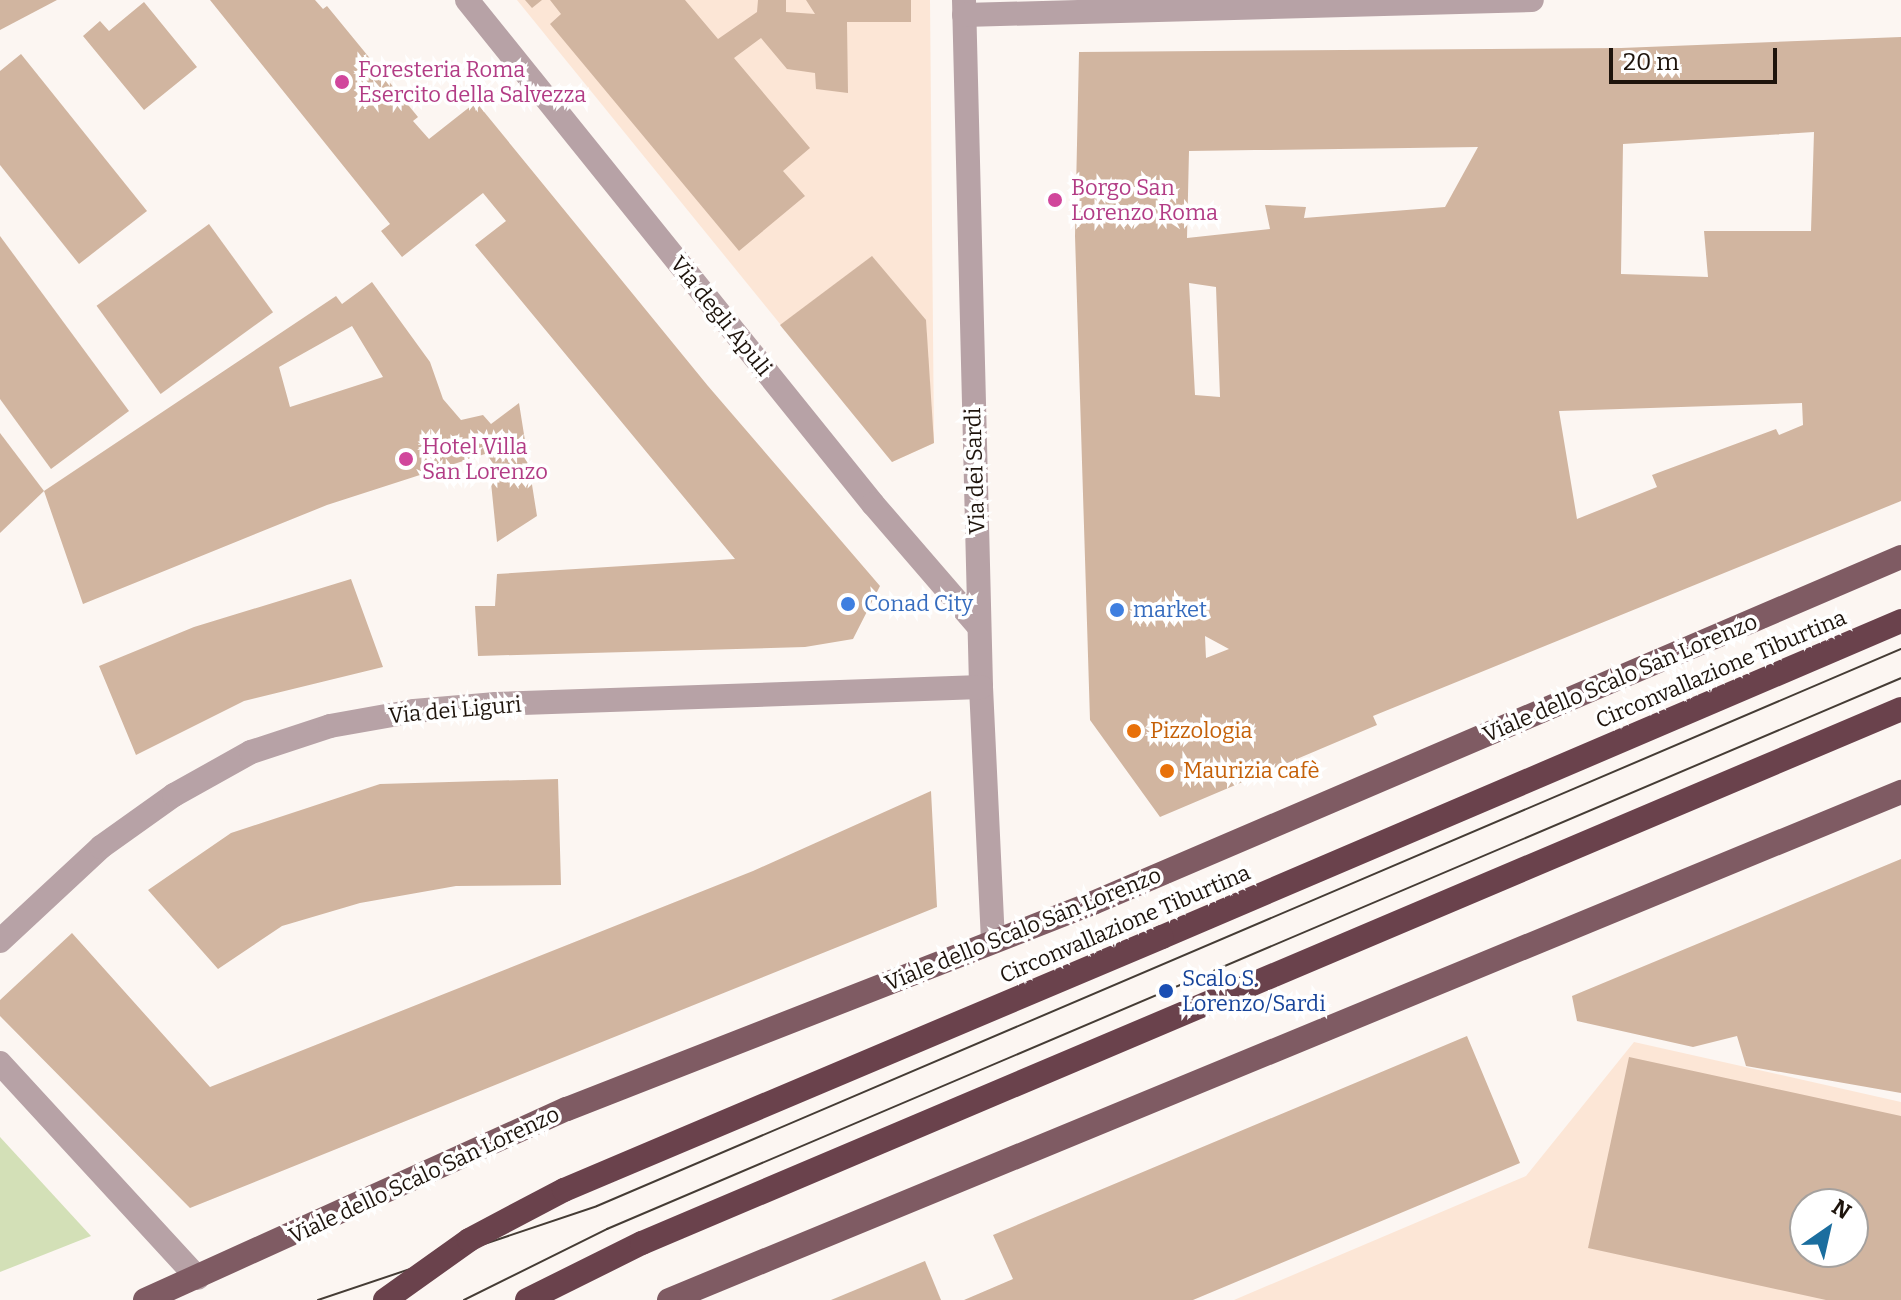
<!DOCTYPE html>
<meta charset="utf-8">
<style>
body{margin:0}
#map{position:relative;width:1901px;height:1300px;overflow:hidden;background:#fcf6f2;font-family:Bitter,serif}
div>[style]{position:absolute}
[style*='--x']{left:calc(var(--x)*1px);top:calc(var(--y)*1px);width:calc(var(--w)*1px);rotate:calc(var(--a)*1deg)}
.built>*{inset:0;background:#fce6d6}
.green>*{inset:0;background:#d3e0b7}
.building>*{inset:0;background:#d1b5a0;transform-origin:0 0}
.minor>*{height:24px;margin:-12px;padding:0 12px;transform-origin:12px;border-radius:12px;background:#b7a2a6}
.major>*{height:24px;margin:-12px;padding:0 12px;transform-origin:12px;border-radius:12px;background:#7f5b63}
.highway>*{height:24px;margin:-12px;padding:0 12px;transform-origin:12px;border-radius:12px;background:#6a424c}
.tram>*{height:2px;margin:-1px;padding:0 1px;transform-origin:1px;border-radius:1px;background:#453c35}
.highway-bridge>*{height:24px;margin:-12px;padding:0 12px;transform-origin:12px;border-radius:12px;background:#6a424c}
.dots>*{width:22px;height:22px;translate:-50% -50%;box-sizing:border-box;border:4px solid #fff;border-radius:50%}
span{translate:-50% -50%;white-space:nowrap;text-align:center;line-height:1.15;-webkit-text-stroke:7px #fff;paint-order:stroke}
.hotel-label{font-size:22px;color:#b23c85}
.left{translate:0 -50%;text-align:left}
.street-label{font-size:22px;color:#1e140c}
.shop-label{font-size:22px;color:#366cbe}
.food-label{font-size:22px;color:#c56008}
.transit-label{font-size:22px;color:#164399}
.north{position:absolute;left:1789px;top:1188px;width:80px;height:80px;box-sizing:border-box;background:#fff;border:2px solid #a5a19e;border-radius:50%;rotate:34deg;font-size:22px;font-weight:700;line-height:32px;text-align:center;color:#1e140c}
.north::after{content:'';display:block;margin:auto;width:28px;height:36px;background:#1b6e9f;clip-path:polygon(50% 0,100% 100%,50% 72%,0 100%)}
.scale{position:absolute;left:1609px;top:48px;width:168px;height:36px;box-sizing:border-box;border:4px solid #1e140c;border-top:0;padding-left:10px;font-size:24px;line-height:28px;white-space:nowrap;color:#1e140c;-webkit-text-stroke:6px #fff;paint-order:stroke}
</style>
<div id="map">
<div class="built">
<i style="clip-path:polygon(517px 0,930px 0,934px 443px,892px 462px)"></i>
<i style="clip-path:polygon(evenodd,1634px 1042px,1901px 1102px,1901px 1300px,1234px 1300px,1526px 1176px,1634px 1042px,1805px 1204px,1853px 1204px,1853px 1252px,1805px 1252px,1805px 1204px)"></i>
</div>
<div class="green">
<i style="clip-path:polygon(0 1137px,91px 1236px,0 1272px)"></i>
</div>
<div class="building">
<i style="clip-path:polygon(0 0,57px 0,0 30px)"></i>
<i style="clip-path:polygon(210px 0,315px 0,323px 9px,327px 6px,418px 117px,413px 121px,429px 139px,476px 102px,708px 386px,880px 586px,853px 639px,805px 647px,478px 656px,475px 606px,495px 606px,497px 574px,735px 559px,475px 245px,506px 221px,483px 193px,402px 257px,381px 231px,390px 224px)"></i>
<i style="clip-path:polygon(525px 0,542px 0,532px 8px)"></i>
<i style="clip-path:polygon(550px 0,685px 0,718px 39px,757px 12px,758px 0,786px 0,786px 12px,815px 14px,806px 0,911px 0,911px 22px,847px 22px,848px 93px,816px 89px,815px 73px,787px 69px,761px 38px,734px 58px,810px 148px,783px 171px,805px 196px,739px 251px,550px 24px,561px 14px)"></i>
<i style="clip-path:polygon(144px 2px,197px 67px,144px 110px,83px 36px,100px 21px,109px 31px)"></i>
<i style="clip-path:polygon(evenodd,1901px 37px,1901px 501px,1373px 716px,1377px 725px,1160px 817px,1090px 720px,1075px 236px,1079px 52px,1621px 48px,1901px 37px,1814px 132px,1811px 231px,1704px 231px,1708px 277px,1621px 274px,1623px 144px,1814px 132px,1901px 37px,1478px 147px,1445px 207px,1304px 218px,1306px 207px,1265px 205px,1270px 229px,1187px 238px,1189px 151px,1478px 147px,1901px 37px,1189px 283px,1216px 287px,1220px 397px,1195px 395px,1189px 283px,1901px 37px,1802px 403px,1803px 425px,1779px 435px,1776px 429px,1652px 475px,1657px 487px,1577px 519px,1559px 411px,1802px 403px,1901px 37px,1205px 636px,1229px 649px,1206px 658px,1205px 636px)"></i>
<i style="clip-path:polygon(21px 54px,147px 211px,79px 264px,0 165px,0 71px)"></i>
<i style="left:209px;top:224px;width:109px;height:139px;rotate:54deg"></i>
<i style="clip-path:polygon(0 236px,129px 411px,51px 469px,0 399px)"></i>
<i style="clip-path:polygon(872px 256px,926px 320px,934px 443px,892px 462px,780px 325px)"></i>
<i style="clip-path:polygon(evenodd,372px 282px,430px 362px,443px 399px,461px 420px,483px 415px,491px 424px,519px 403px,537px 516px,497px 542px,488px 453px,327px 505px,83px 604px,44px 491px,336px 296px,342px 304px,372px 282px,352px 326px,383px 377px,290px 407px,279px 367px,352px 326px)"></i>
<i style="clip-path:polygon(0 433px,44px 491px,0 533px)"></i>
<i style="clip-path:polygon(351px 579px,383px 667px,244px 701px,136px 755px,99px 666px,194px 627px)"></i>
<i style="clip-path:polygon(558px 779px,561px 885px,456px 886px,360px 903px,282px 926px,218px 969px,148px 890px,231px 833px,380px 784px)"></i>
<i style="clip-path:polygon(931px 791px,937px 907px,190px 1208px,0 1016px,0 1000px,72px 933px,210px 1087px,753px 871px)"></i>
<i style="clip-path:polygon(1901px 859px,1901px 1093px,1746px 1066px,1737px 1036px,1693px 1047px,1577px 1021px,1572px 996px)"></i>
<i style="clip-path:polygon(1467px 1036px,1520px 1163px,1193px 1300px,964px 1300px,1013px 1279px,993px 1235px)"></i>
<i style="clip-path:polygon(evenodd,1629px 1057px,1901px 1116px,1901px 1300px,1826px 1300px,1588px 1248px,1629px 1057px,1805px 1204px,1853px 1204px,1853px 1252px,1805px 1252px,1805px 1204px)"></i>
<i style="clip-path:polygon(925px 1261px,941px 1300px,831px 1300px)"></i>
</div>
<div class="minor">
<i style="--x:467;--y:0;--w:647;--a:51.15"></i>
<i style="--x:873;--y:504;--w:162;--a:49.2"></i>
<i style="--x:964;--y:0;--w:687;--a:88.58"></i>
<i style="--x:981;--y:687;--w:255;--a:87.3"></i>
<i style="--x:964;--y:15;--w:568;--a:-1.51"></i>
<i style="--x:0;--y:941;--w:138;--a:-42.9"></i>
<i style="--x:101;--y:847;--w:90;--a:-35.5"></i>
<i style="--x:174;--y:795;--w:88;--a:-29.2"></i>
<i style="--x:251;--y:752;--w:83;--a:-18.2"></i>
<i style="--x:330;--y:726;--w:85;--a:-10.1"></i>
<i style="--x:414;--y:711;--w:82;--a:-4.9"></i>
<i style="--x:496;--y:704;--w:485;--a:-2"></i>
<i style="--x:0;--y:1063;--w:292;--a:47.4"></i>
</div>
<div class="major">
<i style="--x:145;--y:1300;--w:463;--a:-24.4"></i>
<i style="--x:567;--y:1109;--w:565;--a:-21.39"></i>
<i style="--x:1093;--y:903;--w:879;--a:-23.18"></i>
<i style="--x:669;--y:1300;--w:1333;--a:-22.41"></i>
</div>
<div class="highway">
<i style="--x:1162;--y:937;--w:804;--a:-23.15"></i>
<i style="--x:527;--y:1300;--w:128;--a:-26.4"></i>
<i style="--x:642;--y:1243;--w:1368;--a:-22.98"></i>
</div>
<div class="tram">
<i style="--x:318;--y:1300;--w:294;--a:-18.6"></i>
<i style="--x:597;--y:1206;--w:1418;--a:-23.13"></i>
<i style="--x:464;--y:1300;--w:160;--a:-26.4"></i>
<i style="--x:607;--y:1229;--w:1406;--a:-23.06"></i>
</div>
<div class="highway-bridge">
<i style="--x:385;--y:1300;--w:103;--a:-35.5"></i>
<i style="--x:469;--y:1240;--w:107;--a:-27.8"></i>
<i style="--x:564;--y:1190;--w:649;--a:-22.93"></i>
</div>
<div class="dots">
<i style="left:342px;top:82px;background:#d1479c"></i>
<i style="left:1055px;top:200px;background:#d1479c"></i>
<i style="left:406px;top:459px;background:#d1479c"></i>
<i style="left:848px;top:604px;background:#3f7fe0"></i>
<i style="left:1117px;top:610px;background:#3f7fe0"></i>
<i style="left:1134px;top:731px;background:#e8710a"></i>
<i style="left:1167px;top:771px;background:#e8710a"></i>
<i style="left:1166px;top:991px;background:#1a4fb4"></i>
</div>
<div class="hotel-label">
<span class="left" style="left:358px;top:82px">Foresteria Roma<br>Esercito della Salvezza</span>
<span class="left" style="left:1071px;top:200px">Borgo San<br>Lorenzo Roma</span>
<span class="left" style="left:422px;top:459px">Hotel Villa<br>San Lorenzo</span>
</div>
<div class="street-label">
<span style="left:721px;top:316px;rotate:51deg">Via degli Apuli</span>
<span style="left:975px;top:471px;rotate:-92deg">Via dei Sardi</span>
<span style="left:1721px;top:669px;rotate:-23deg">Circonvallazione Tiburtina</span>
<span style="left:1620px;top:678px;rotate:-23deg">Viale dello Scalo San Lorenzo</span>
<span style="left:455px;top:710px;rotate:-5deg">Via dei Liguri</span>
<span style="left:1125px;top:924px;rotate:-23deg">Circonvallazione Tiburtina</span>
<span style="left:1023px;top:929px;rotate:-22deg">Viale dello Scalo San Lorenzo</span>
<span style="left:424px;top:1175px;rotate:-25deg">Viale dello Scalo San Lorenzo</span>
</div>
<div class="shop-label">
<span class="left" style="left:864px;top:604px">Conad City</span>
<span class="left" style="left:1133px;top:610px">market</span>
</div>
<div class="food-label">
<span class="left" style="left:1150px;top:731px">Pizzologia</span>
<span class="left" style="left:1183px;top:771px">Maurizia cafè</span>
</div>
<div class="transit-label">
<span class="left" style="left:1182px;top:991px">Scalo S.<br>Lorenzo/Sardi</span>
</div>
<div class="north">N</div>
<div class="scale">20 m</div>
</div>
